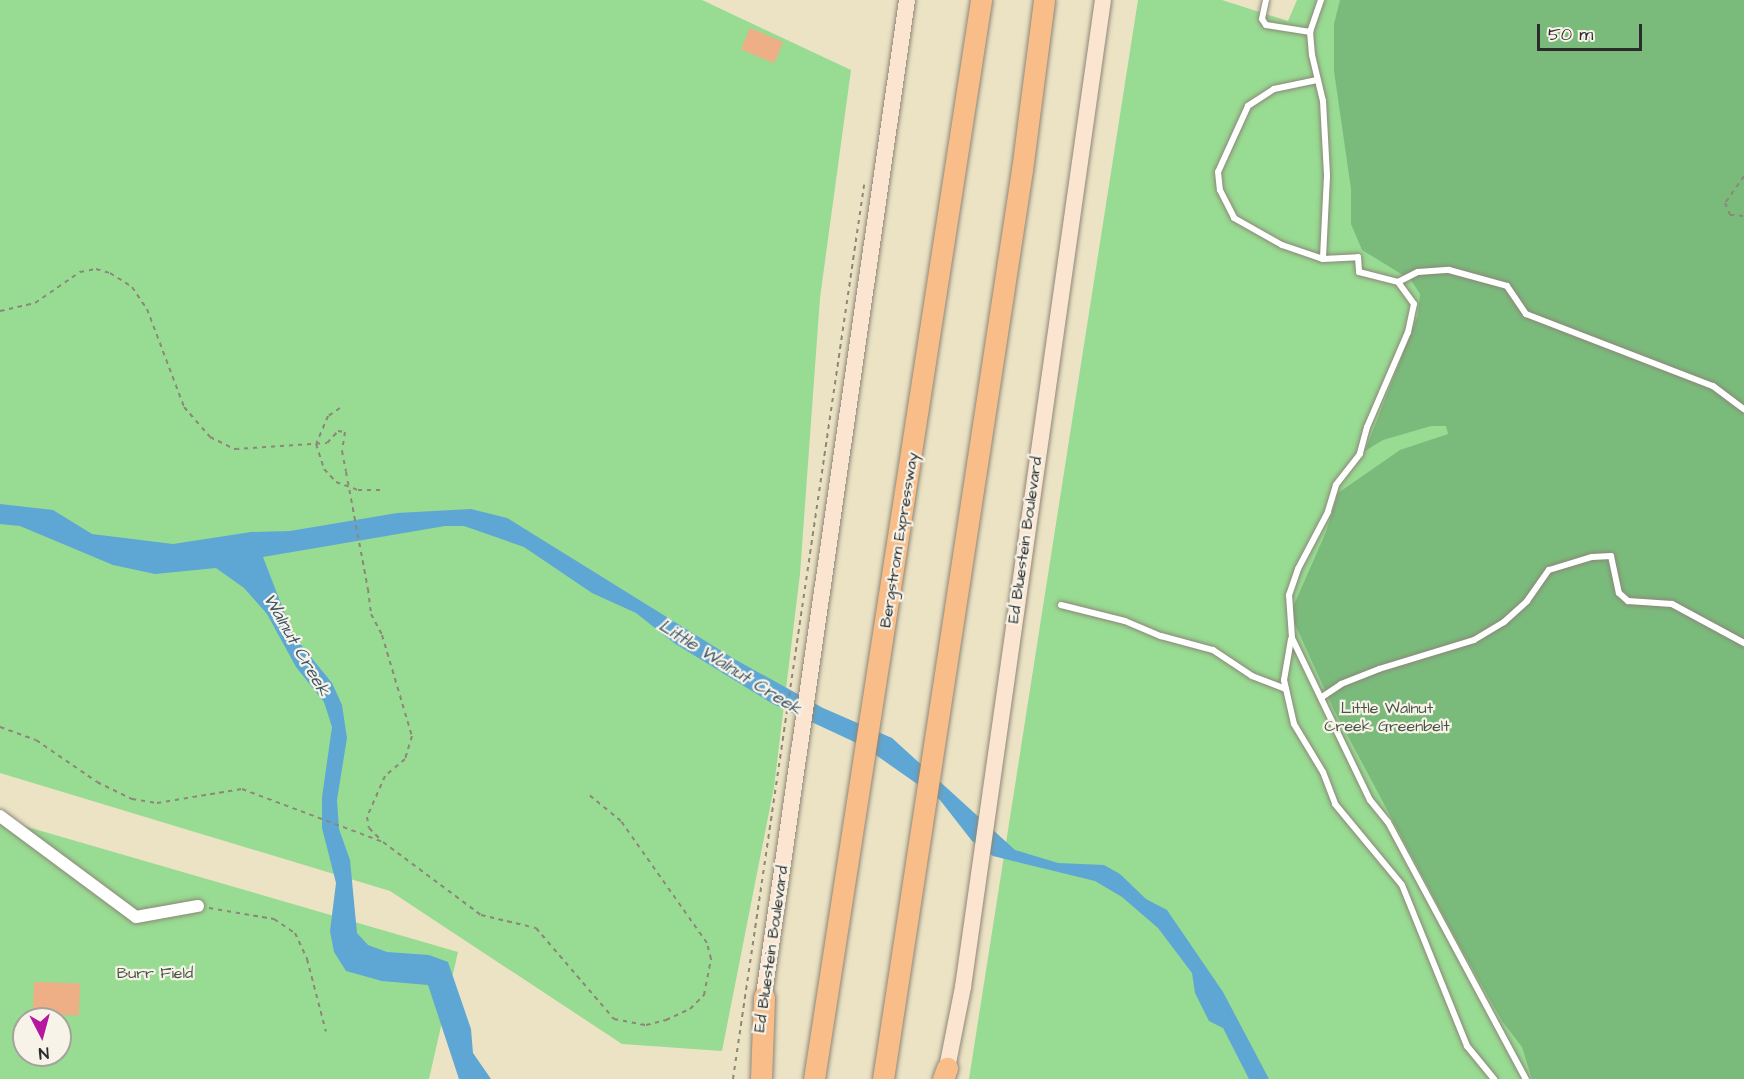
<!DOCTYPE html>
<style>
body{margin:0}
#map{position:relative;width:1744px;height:1079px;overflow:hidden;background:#ece3c5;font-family:"Architects Daughter",sans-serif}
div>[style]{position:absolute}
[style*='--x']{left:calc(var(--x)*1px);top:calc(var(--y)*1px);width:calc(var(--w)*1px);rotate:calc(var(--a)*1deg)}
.green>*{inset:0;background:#98db92}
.forest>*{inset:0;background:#7abb7c}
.water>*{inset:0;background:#5ea7d5}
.building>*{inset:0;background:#efaf86;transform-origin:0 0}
.path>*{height:2px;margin-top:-1px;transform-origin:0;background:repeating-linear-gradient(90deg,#8c8778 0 4.5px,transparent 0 9px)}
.roads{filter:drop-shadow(0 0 2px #8c8778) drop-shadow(0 0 2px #8c8778)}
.lane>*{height:6px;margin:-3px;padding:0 3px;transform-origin:3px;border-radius:3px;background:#fff}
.street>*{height:12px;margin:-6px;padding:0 6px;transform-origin:6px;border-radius:6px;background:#fff}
.secondary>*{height:16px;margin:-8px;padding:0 8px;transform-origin:8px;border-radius:8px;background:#fce5d0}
.highway>*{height:21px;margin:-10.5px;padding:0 10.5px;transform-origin:10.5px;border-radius:10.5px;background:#f8bd89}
.path-bridge>*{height:2px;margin-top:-1px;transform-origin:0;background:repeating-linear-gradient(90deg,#8c8778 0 4.5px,transparent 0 9px)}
span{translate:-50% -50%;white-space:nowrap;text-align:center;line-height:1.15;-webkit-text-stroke:4.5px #f7f3e8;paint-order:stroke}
.street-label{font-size:16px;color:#2b2b2b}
.park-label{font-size:16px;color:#465745}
.water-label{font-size:18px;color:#3d5666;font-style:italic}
.north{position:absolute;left:12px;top:1007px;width:60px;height:60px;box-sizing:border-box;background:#f7f3e8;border:2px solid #a5a39c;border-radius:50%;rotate:174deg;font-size:16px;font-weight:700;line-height:24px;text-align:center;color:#2b2b2b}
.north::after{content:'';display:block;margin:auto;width:21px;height:27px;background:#b5179e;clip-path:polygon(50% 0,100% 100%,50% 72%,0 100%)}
.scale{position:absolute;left:1537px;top:24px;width:105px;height:27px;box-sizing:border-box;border:3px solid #2b2b2b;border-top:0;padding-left:8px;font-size:18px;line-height:21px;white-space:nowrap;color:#2b2b2b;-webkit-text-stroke:4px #f7f3e8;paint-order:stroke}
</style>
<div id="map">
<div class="green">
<i style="clip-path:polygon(0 0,702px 0,851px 70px,820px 298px,800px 574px,774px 787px,722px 1051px,622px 1044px,390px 891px,0 773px)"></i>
<i style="clip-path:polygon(1138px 0,1222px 0,1288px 21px,1297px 0,1744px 0,1744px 1079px,969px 1079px)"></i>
<i style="clip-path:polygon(evenodd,0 819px,458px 952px,429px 1079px,0 1079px,0 819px,24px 1019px,60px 1019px,60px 1055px,24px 1055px,24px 1019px)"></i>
</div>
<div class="forest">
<i style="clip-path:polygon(1340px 0,1744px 0,1744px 1079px,1532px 1079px,1522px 1047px,1502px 1021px,1457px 941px,1334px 710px,1294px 622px,1293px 607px,1326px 532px,1338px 493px,1400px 450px,1448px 434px,1446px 426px,1431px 426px,1383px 440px,1365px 451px,1418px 315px,1420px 294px,1411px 280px,1362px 250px,1351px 224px,1351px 189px,1334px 71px,1334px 24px)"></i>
</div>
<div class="water">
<i style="clip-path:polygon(0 504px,53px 510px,92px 534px,173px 544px,251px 532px,290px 531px,397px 513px,471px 509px,507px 518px,736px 660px,823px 708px,892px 738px,1015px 850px,1058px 863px,1104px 865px,1120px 874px,1146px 899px,1167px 910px,1223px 992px,1269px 1079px,1249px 1079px,1223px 1028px,1209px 1021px,1195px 993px,1192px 973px,1158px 928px,1122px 897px,1095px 881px,993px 856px,972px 841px,940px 800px,863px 746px,773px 704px,674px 643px,636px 613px,592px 593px,524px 547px,464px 526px,445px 526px,263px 557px,293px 635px,332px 683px,342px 705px,347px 738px,337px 800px,339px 829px,350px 860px,357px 933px,368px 945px,387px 952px,429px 955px,448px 962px,471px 1029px,473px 1053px,491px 1079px,459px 1079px,428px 985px,382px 981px,346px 971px,334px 952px,330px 931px,336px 883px,322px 828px,322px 797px,332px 727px,324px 702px,296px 667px,267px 614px,244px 588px,216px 568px,155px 574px,113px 565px,20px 526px,0 524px)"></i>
</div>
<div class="building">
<i style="left:750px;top:28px;width:36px;height:23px;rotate:23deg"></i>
<i style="left:34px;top:982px;width:46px;height:32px;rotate:2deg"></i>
</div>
<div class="path">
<i style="--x:1744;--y:176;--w:33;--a:125"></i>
<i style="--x:1725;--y:203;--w:13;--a:67"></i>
<i style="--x:1730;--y:215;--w:14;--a:4"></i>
<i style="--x:0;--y:311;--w:36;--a:-13"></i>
<i style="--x:35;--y:303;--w:55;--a:-34.6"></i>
<i style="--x:80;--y:272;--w:16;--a:-11"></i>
<i style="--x:96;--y:269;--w:15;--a:16"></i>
<i style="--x:110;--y:273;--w:26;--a:32"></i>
<i style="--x:132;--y:287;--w:27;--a:56"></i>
<i style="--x:147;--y:309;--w:105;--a:69.3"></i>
<i style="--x:184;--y:407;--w:40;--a:49"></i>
<i style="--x:210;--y:437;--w:28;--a:26"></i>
<i style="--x:235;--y:449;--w:92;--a:-3.7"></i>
<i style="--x:327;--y:443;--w:16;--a:-47"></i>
<i style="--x:338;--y:431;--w:7;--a:8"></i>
<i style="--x:345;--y:432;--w:19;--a:99"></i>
<i style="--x:342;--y:451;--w:21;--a:79"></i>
<i style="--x:340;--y:408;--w:14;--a:146"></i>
<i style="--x:328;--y:416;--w:30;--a:113"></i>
<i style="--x:316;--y:444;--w:26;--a:72"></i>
<i style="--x:324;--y:469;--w:18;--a:47"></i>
<i style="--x:336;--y:482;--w:23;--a:20"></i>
<i style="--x:358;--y:490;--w:25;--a:0"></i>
<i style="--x:368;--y:589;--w:25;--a:83"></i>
<i style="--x:371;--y:614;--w:24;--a:62"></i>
<i style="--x:382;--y:635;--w:105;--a:73.5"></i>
<i style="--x:412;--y:736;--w:24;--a:107"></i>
<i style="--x:405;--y:759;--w:26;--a:140"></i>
<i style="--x:385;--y:776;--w:45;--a:113.7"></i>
<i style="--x:367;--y:817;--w:11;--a:80"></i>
<i style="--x:369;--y:828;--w:18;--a:45"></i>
<i style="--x:0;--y:727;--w:38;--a:20"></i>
<i style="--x:36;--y:740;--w:74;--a:34.5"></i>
<i style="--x:97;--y:782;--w:39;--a:26"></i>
<i style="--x:132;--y:799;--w:25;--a:9"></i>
<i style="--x:157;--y:803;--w:86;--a:-9.4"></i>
<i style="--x:242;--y:789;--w:151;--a:20.6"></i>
<i style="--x:383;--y:842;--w:122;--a:36.7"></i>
<i style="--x:481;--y:915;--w:57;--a:13.3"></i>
<i style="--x:536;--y:928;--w:120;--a:49.4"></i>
<i style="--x:614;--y:1019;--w:33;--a:11"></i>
<i style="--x:646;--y:1025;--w:21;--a:-14"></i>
<i style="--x:666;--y:1020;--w:26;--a:-25"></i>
<i style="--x:690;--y:1009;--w:20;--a:-45"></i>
<i style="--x:704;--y:995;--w:37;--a:-79"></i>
<i style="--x:711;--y:959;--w:16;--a:-104"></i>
<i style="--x:707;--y:943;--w:149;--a:-125.2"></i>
<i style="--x:621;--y:821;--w:43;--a:-140.7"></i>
<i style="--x:209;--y:908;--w:66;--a:9.6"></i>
<i style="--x:274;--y:919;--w:25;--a:34"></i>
<i style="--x:295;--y:933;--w:29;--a:65"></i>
<i style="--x:307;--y:959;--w:75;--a:75.4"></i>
<i style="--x:733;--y:1079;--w:904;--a:-81.66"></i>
</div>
<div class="roads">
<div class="lane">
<i style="--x:1266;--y:0;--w:19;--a:102"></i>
<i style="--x:1262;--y:19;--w:7;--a:56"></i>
<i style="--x:1266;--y:25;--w:45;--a:9"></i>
<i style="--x:1321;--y:0;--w:34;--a:109"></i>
<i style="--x:1310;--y:32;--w:23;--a:85"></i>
<i style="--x:1312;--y:55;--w:47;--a:76.6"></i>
<i style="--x:1323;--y:101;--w:75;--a:86.9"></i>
<i style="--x:1327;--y:176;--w:83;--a:92.8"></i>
<i style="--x:1323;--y:259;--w:35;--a:-3"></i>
<i style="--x:1358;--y:257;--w:15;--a:86"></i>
<i style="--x:1359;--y:272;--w:40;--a:14.4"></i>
<i style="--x:1398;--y:282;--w:27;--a:54"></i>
<i style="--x:1414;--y:304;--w:29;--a:102"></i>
<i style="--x:1408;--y:332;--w:103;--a:113.3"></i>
<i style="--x:1367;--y:427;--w:28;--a:105"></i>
<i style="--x:1360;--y:454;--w:39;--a:128"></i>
<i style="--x:1336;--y:485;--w:28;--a:107"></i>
<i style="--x:1328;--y:512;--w:64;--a:117.8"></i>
<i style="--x:1298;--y:569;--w:28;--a:109"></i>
<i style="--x:1289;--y:595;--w:43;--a:86"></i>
<i style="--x:1292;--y:638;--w:180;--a:64.3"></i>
<i style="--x:1370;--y:800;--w:28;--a:51"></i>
<i style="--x:1388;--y:822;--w:292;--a:61.8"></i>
<i style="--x:1317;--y:80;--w:44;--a:168.2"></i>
<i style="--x:1274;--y:89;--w:31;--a:147"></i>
<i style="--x:1248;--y:106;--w:72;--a:114.4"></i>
<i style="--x:1218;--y:172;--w:18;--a:84"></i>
<i style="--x:1220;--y:190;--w:31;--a:63"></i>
<i style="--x:1234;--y:218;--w:55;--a:29.4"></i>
<i style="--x:1282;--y:245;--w:43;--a:18.9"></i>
<i style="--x:1398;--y:282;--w:22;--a:-27"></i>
<i style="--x:1418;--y:272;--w:31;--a:-4"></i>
<i style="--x:1449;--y:270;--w:60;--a:15.4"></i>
<i style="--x:1507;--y:286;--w:34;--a:56"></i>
<i style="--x:1526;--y:314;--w:200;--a:21.1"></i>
<i style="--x:1713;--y:386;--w:39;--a:37"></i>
<i style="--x:1061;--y:605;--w:66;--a:14"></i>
<i style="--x:1125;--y:621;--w:39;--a:23"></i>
<i style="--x:1161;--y:636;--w:54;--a:15.1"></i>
<i style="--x:1213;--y:650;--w:47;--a:33.7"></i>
<i style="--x:1252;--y:676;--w:36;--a:21"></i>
<i style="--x:1291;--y:639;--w:42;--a:99.7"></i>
<i style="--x:1284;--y:680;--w:45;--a:77.2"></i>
<i style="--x:1294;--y:724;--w:56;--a:58.9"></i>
<i style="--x:1323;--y:772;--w:34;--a:69"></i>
<i style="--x:1335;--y:804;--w:105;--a:50.4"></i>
<i style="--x:1402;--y:885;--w:174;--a:68"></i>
<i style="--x:1467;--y:1046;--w:43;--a:50.7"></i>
<i style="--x:1322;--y:697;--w:23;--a:-34"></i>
<i style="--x:1341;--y:684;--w:41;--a:-21.5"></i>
<i style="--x:1379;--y:669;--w:99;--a:-17"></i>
<i style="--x:1474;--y:640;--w:35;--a:-31"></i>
<i style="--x:1504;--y:622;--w:31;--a:-42"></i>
<i style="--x:1527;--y:601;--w:38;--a:-55"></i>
<i style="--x:1549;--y:570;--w:45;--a:-16.8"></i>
<i style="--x:1592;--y:557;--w:19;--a:-3"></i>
<i style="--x:1611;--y:556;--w:38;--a:78"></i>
<i style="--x:1619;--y:593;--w:12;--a:42"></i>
<i style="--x:1628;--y:601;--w:44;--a:3.9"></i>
<i style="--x:1672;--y:604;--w:82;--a:28.4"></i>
</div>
<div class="street">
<i style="--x:0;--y:816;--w:169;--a:36.6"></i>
<i style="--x:136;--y:917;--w:63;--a:-10.1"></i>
</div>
<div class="secondary">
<i style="--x:762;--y:1009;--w:1019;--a:-81.82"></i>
<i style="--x:945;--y:1078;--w:93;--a:-78.8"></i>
<i style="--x:963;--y:987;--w:997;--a:-81.93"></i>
</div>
<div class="highway">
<i style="--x:761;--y:1079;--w:82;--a:-87.9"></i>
<i style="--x:814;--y:1079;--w:1092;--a:-81.2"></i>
<i style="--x:883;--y:1079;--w:920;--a:-81.31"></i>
<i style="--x:1022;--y:170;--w:171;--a:-82.6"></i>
<i style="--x:943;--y:1079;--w:12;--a:-70"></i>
</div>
</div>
<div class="path-bridge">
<i style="--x:346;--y:472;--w:119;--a:79.4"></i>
</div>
<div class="street-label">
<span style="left:899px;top:540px;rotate:-81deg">Bergstrom Expressway</span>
<span style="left:1025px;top:540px;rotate:-82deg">Ed Bluestein Boulevard</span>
<span style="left:771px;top:949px;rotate:-82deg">Ed Bluestein Boulevard</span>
</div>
<div class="park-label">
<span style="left:1387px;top:717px">Little Walnut<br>Creek Greenbelt</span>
<span style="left:155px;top:973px">Burr Field</span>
</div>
<div class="water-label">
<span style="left:296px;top:645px;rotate:60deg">Walnut Creek</span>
<span style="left:730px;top:668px;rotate:32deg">Little Walnut Creek</span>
</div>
<div class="north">N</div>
<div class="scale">50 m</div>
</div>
